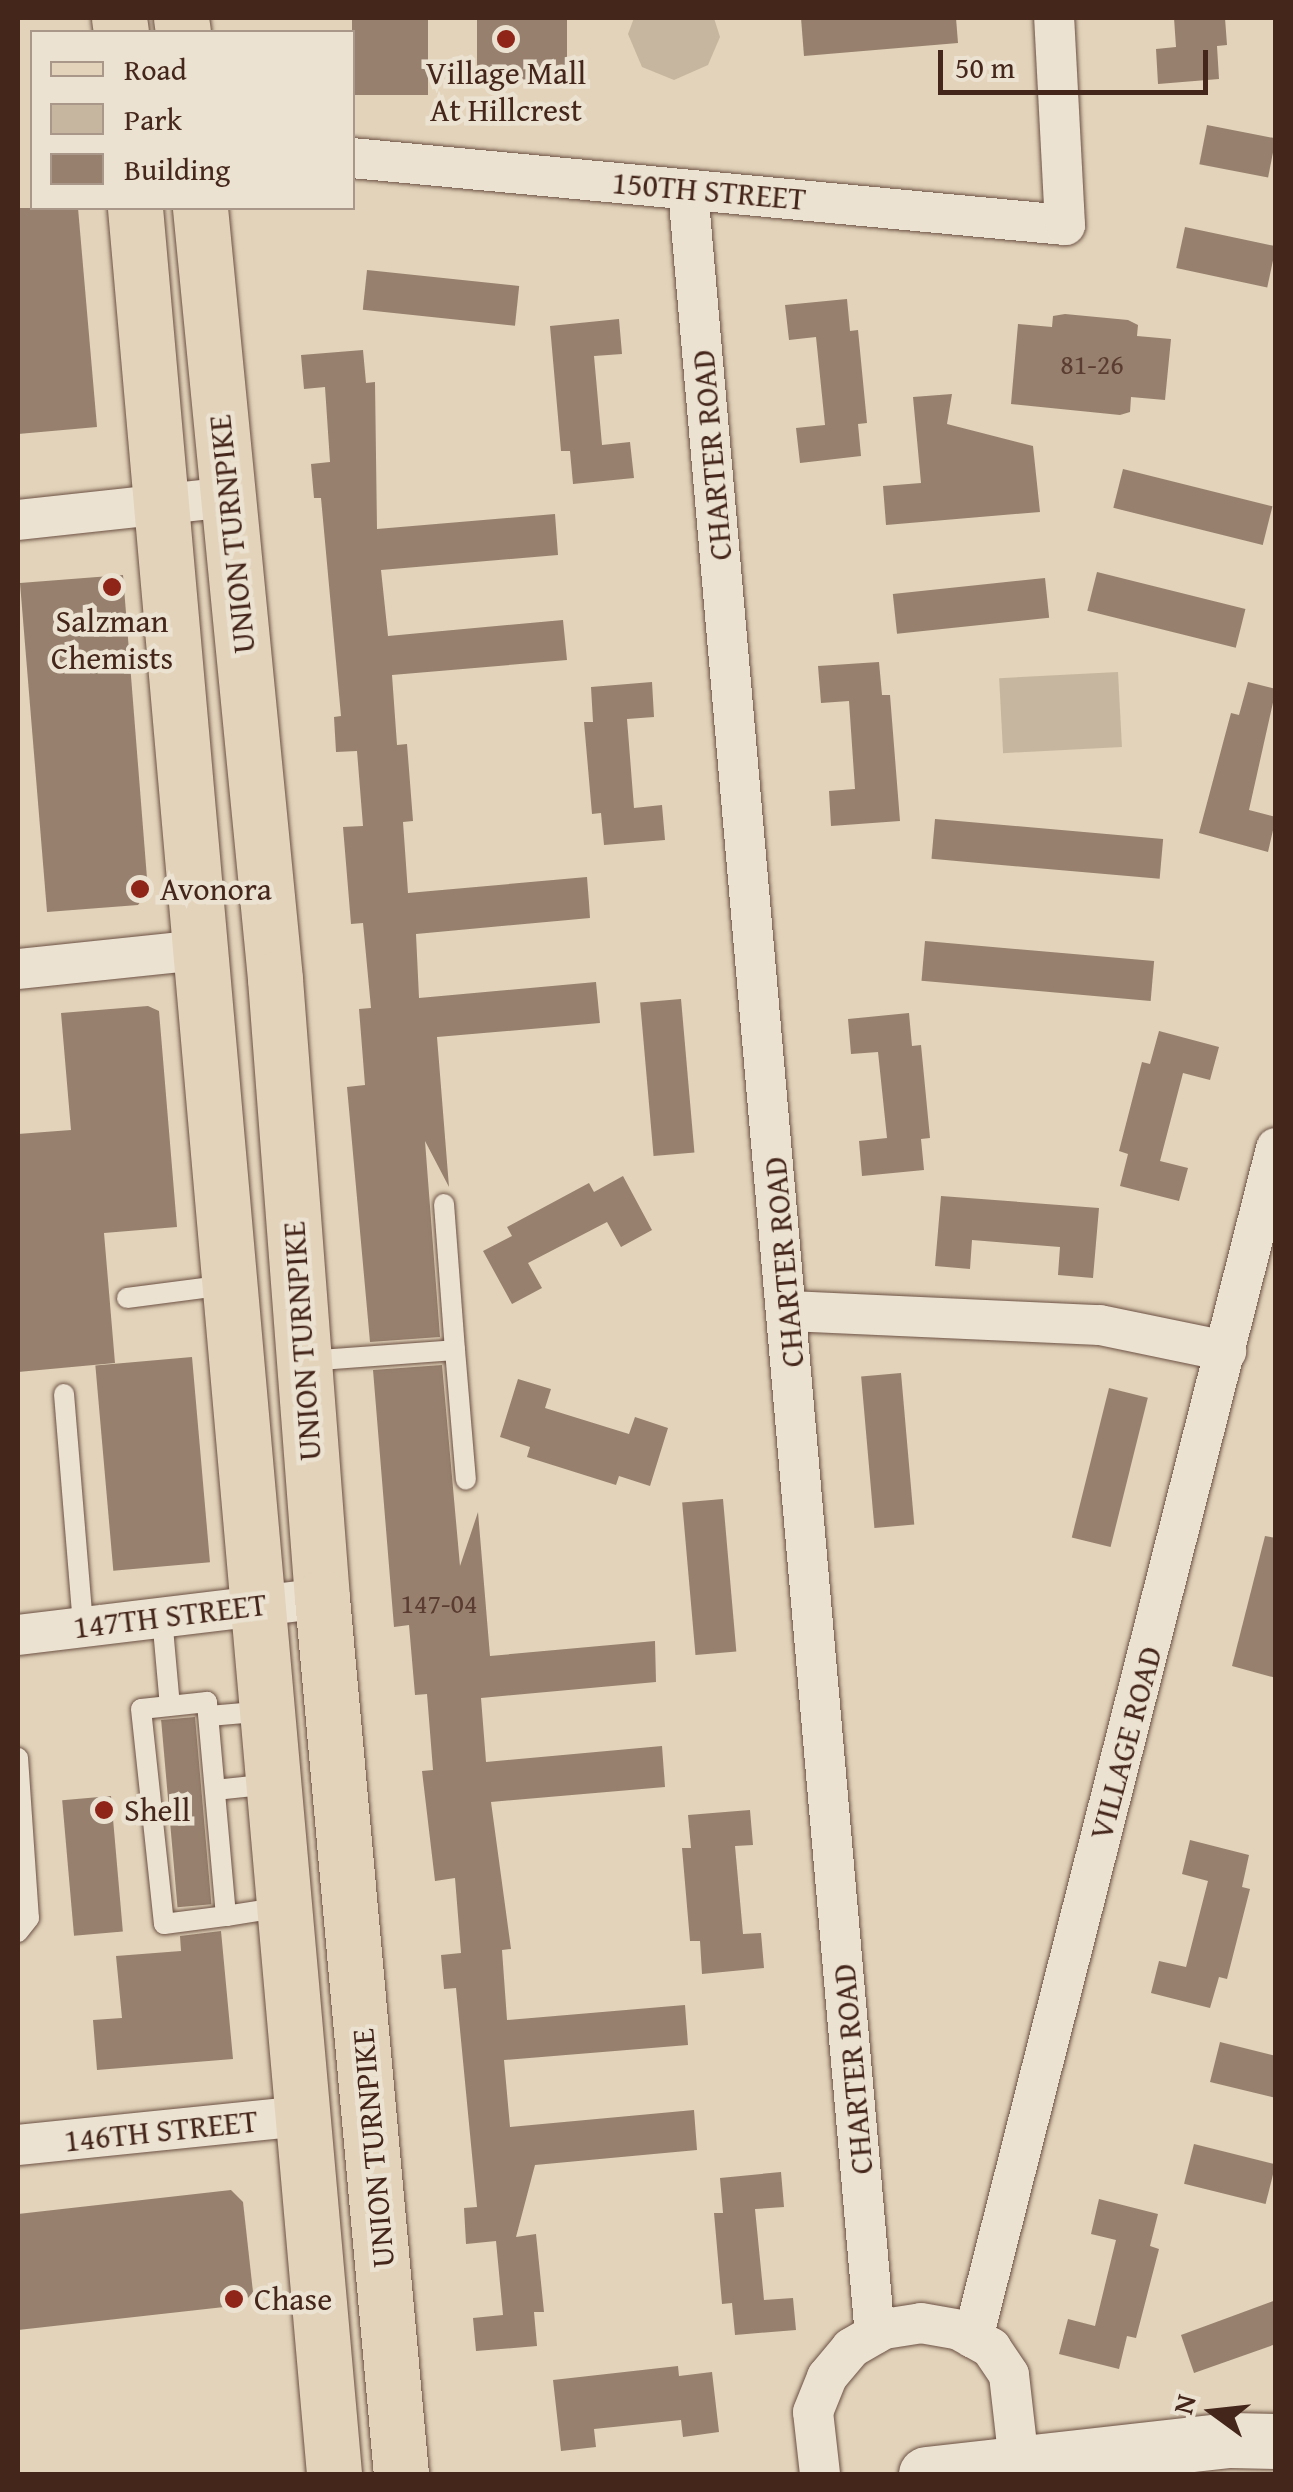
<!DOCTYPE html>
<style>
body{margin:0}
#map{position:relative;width:1293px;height:2492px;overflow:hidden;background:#e2d3ba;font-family:"Gentium Book Plus",serif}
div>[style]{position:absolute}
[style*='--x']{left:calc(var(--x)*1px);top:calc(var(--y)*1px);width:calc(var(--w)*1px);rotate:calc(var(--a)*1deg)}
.green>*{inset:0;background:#c7b69f;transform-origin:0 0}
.building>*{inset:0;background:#97806e;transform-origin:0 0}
.roads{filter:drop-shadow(0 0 2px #6c5143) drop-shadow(0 0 2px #6c5143)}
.service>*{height:20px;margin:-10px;padding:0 10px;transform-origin:10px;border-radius:10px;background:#ece2d2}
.minor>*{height:40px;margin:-20px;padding:0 20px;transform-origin:20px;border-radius:20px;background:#ece2d2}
.secondary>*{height:55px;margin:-27.5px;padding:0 27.5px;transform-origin:27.5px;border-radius:27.5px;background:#ece2d2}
.primary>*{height:55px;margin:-27.5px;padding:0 27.5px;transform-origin:27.5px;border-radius:27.5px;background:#e2d3ba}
.dots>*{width:28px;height:28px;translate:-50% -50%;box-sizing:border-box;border:5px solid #ece2d2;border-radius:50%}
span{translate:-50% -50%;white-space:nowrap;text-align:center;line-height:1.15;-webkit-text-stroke:9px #ece2d2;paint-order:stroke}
.number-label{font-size:28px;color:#5a3c30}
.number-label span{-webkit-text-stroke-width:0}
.poi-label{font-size:32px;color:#45261b}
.left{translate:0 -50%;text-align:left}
.street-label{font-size:32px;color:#45261b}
.frame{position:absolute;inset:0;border:20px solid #45261b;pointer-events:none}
.legend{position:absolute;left:30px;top:30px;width:325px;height:180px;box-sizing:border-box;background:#ece2d2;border:2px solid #a99789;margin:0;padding:12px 18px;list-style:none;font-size:30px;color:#45261b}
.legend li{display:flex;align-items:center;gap:20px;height:50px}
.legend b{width:50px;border:2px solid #a99789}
.north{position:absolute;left:1163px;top:2362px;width:100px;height:100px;-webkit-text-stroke:8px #ece2d2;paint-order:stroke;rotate:285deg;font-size:28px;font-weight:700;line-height:40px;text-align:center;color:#45261b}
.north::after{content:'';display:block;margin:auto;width:35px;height:45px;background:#45261b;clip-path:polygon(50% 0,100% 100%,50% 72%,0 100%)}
.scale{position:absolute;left:938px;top:50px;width:270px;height:45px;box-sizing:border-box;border:5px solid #45261b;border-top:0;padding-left:12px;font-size:30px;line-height:35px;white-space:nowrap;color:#45261b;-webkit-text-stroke:8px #ece2d2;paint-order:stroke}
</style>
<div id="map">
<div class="green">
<i style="clip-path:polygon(634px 18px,714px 18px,720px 37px,708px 65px,674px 80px,642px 67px,628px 34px)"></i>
<i style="left:1118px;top:672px;width:75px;height:119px;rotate:87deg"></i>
</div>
<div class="building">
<i style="left:352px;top:18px;width:76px;height:77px"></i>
<i style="left:477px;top:18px;width:90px;height:63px"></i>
<i style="clip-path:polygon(801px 18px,956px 18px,958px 43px,804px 56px)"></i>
<i style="clip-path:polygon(1174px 18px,1225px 18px,1227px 45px,1217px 46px,1219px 79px,1158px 84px,1156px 49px,1176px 47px)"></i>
<i style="left:1207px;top:125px;width:70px;height:40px;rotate:11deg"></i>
<i style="clip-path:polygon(18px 208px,78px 208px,97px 427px,18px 434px)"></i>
<i style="left:1185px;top:227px;width:93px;height:42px;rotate:12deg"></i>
<i style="left:367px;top:270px;width:153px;height:40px;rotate:6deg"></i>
<i style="clip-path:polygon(847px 299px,850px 331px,858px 330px,867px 423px,858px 424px,861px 456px,800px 463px,796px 428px,825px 425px,816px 337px,789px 340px,785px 305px)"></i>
<i style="clip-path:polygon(1065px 314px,1128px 320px,1138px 325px,1137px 336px,1171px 339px,1165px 400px,1131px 397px,1130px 412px,1120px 415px,1011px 404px,1018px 324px,1052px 327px,1053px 316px)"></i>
<i style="clip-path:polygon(619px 319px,622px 354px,594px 356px,602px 445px,630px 442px,634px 478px,573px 484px,570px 451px,561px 451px,550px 326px)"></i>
<i style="clip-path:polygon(363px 350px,366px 383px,375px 382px,377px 529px,555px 514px,558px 555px,381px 570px,388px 636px,563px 620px,567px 660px,392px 675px,397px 745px,407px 744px,413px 821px,403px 822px,408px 893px,587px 877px,589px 903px,590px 918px,416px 934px,419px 998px,596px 982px,600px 1023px,437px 1037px,449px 1187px,425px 1141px,440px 1337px,370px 1342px,347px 1087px,365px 1085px,359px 1009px,371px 1008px,363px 923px,351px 924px,343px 827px,363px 826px,357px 751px,336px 752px,334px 717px,341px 716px,321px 498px,314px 498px,311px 464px,330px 462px,325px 387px,304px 389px,301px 355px)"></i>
<i style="clip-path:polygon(952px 394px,947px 424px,1033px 446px,1040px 512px,886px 525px,883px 486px,921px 483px,913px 397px)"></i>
<i style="left:1123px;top:469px;width:154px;height:40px;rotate:14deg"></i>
<i style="left:1097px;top:572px;width:153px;height:40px;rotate:14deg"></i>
<i style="clip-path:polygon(123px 575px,148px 891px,138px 905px,47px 912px,20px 583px)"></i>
<i style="left:1045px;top:578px;width:40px;height:153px;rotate:84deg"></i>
<i style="clip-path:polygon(879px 662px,882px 695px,890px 695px,900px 821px,831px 826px,829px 791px,855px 789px,849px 701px,821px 703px,818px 666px)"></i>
<i style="clip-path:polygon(652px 682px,654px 717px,627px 719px,634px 808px,662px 805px,665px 840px,604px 845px,601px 813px,592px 814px,584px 722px,593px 722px,591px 687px)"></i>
<i style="clip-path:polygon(1248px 682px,1276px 689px,1249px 810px,1276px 817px,1268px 852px,1199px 833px,1231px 713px,1239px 715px)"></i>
<i style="left:935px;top:819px;width:229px;height:40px;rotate:5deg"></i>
<i style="left:925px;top:941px;width:230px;height:40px;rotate:5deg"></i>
<i style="left:681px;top:999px;width:154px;height:41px;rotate:85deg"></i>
<i style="clip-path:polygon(148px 1006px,159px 1011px,177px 1227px,104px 1233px,115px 1363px,18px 1372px,18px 1134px,71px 1130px,61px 1013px)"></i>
<i style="clip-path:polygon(909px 1013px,912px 1046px,921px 1045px,930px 1138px,921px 1139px,924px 1170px,862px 1176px,859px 1141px,887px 1138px,878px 1052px,851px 1054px,848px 1019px)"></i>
<i style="clip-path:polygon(1159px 1031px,1219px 1047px,1210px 1080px,1183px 1073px,1160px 1161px,1188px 1168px,1179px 1201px,1120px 1186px,1128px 1154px,1119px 1151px,1142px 1062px,1150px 1064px)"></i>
<i style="clip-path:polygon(623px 1176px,652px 1230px,621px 1247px,607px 1222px,528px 1263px,542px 1288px,512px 1304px,483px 1251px,512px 1236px,507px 1227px,589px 1183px,594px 1192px)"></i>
<i style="clip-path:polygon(941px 1196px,1099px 1208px,1093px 1278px,1058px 1275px,1060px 1247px,972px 1240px,970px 1269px,935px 1266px)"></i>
<i style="left:192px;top:1357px;width:206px;height:97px;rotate:85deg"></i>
<i style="clip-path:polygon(442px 1365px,460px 1566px,478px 1512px,490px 1656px,655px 1641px,656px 1682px,481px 1698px,486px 1762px,662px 1746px,665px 1787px,491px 1802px,511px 1949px,502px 1950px,507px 2020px,685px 2005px,688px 2045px,504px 2060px,510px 2127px,694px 2110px,697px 2150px,535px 2165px,516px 2237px,536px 2234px,544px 2312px,534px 2312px,537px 2346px,476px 2351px,473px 2318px,503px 2315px,496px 2241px,466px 2244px,464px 2208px,477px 2207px,456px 1988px,444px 1989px,441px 1955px,461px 1953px,455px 1878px,435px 1881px,422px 1771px,433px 1770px,427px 1694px,415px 1695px,409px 1625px,394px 1627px,373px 1370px)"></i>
<i style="left:901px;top:1373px;width:152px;height:40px;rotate:85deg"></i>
<i style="clip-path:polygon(518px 1379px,551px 1389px,545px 1408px,629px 1434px,635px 1417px,668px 1428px,650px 1486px,619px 1476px,616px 1485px,527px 1457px,530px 1447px,500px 1437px)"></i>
<i style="left:1109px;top:1388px;width:40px;height:154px;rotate:14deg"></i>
<i style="left:723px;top:1499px;width:153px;height:41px;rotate:85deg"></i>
<i style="clip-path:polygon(1265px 1536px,1276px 1538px,1276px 1678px,1232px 1666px)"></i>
<i style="left:195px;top:1717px;width:188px;height:34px;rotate:85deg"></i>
<i style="left:111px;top:1796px;width:136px;height:49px;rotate:85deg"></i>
<i style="clip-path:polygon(750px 1810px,753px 1845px,735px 1846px,743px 1934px,761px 1933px,764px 1968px,702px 1974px,700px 1941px,690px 1941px,682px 1848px,691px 1848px,688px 1815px)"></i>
<i style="clip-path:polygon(1190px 1840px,1249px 1855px,1242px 1887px,1250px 1889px,1227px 1979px,1219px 1977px,1210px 2008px,1151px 1993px,1159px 1961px,1186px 1967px,1208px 1881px,1182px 1874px)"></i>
<i style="clip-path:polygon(221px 1931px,233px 2059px,97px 2070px,93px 2020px,122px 2018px,116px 1956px,181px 1951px,180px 1936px)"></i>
<i style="clip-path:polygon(1220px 2042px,1276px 2056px,1276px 2098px,1210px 2082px)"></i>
<i style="left:1194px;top:2144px;width:84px;height:41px;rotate:14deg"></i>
<i style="clip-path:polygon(781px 2172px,784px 2207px,755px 2209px,764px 2300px,793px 2298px,796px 2330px,735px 2335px,732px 2303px,722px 2304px,714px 2213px,723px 2213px,720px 2178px)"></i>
<i style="clip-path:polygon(231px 2190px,243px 2202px,253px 2292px,242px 2305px,18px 2330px,18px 2214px)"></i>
<i style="clip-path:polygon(1099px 2199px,1158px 2214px,1150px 2246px,1159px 2249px,1136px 2338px,1127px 2336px,1119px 2369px,1059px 2354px,1068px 2319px,1095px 2326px,1116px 2240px,1091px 2234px)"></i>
<i style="clip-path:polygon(1276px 2300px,1276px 2344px,1194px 2373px,1181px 2335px)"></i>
<i style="clip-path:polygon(678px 2366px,679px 2376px,712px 2372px,719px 2432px,683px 2437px,681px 2420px,594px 2429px,596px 2447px,561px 2451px,553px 2380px)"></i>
</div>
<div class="roads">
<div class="service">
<i style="--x:444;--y:1204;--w:146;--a:85.7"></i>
<i style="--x:127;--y:1298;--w:101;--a:-7.4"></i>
<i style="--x:306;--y:1361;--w:149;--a:-4.2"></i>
<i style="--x:455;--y:1350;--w:130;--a:85.2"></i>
<i style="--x:64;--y:1394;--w:234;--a:85.3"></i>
<i style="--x:162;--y:1617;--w:89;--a:84.9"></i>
<i style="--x:209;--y:1716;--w:58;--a:-4.9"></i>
<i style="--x:18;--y:1758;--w:160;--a:86.1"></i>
<i style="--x:29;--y:1918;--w:18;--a:128"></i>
<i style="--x:215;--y:1790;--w:57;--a:-6"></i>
<i style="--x:226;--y:1916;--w:215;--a:-95.1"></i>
<i style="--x:207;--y:1702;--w:66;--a:173.9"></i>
<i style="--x:141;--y:1709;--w:216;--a:83.9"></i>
<i style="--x:164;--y:1924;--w:63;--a:-7.4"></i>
<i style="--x:226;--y:1916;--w:58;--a:-9"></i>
</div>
<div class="minor">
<i style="--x:352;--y:158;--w:716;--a:5.37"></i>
<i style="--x:1065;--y:225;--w:207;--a:-93"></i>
<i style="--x:688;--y:190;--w:2152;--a:85.02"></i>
<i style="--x:18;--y:520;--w:212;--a:-6.2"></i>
<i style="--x:18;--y:969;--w:183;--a:-6"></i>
<i style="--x:789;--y:1311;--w:311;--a:2.6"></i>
<i style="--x:1100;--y:1325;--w:129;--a:11.7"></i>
<i style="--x:18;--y:1635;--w:306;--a:-6.9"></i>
<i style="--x:18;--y:2145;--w:287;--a:-5.8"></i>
<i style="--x:973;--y:2338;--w:1228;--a:-75.71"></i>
<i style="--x:820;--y:2474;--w:62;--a:-96.4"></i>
<i style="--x:813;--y:2412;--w:38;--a:-68"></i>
<i style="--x:827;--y:2377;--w:38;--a:-50"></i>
<i style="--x:851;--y:2348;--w:38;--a:-30"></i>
<i style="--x:884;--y:2329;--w:37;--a:-9"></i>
<i style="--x:921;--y:2323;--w:39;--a:10"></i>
<i style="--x:959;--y:2330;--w:37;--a:29"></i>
<i style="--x:991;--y:2348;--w:32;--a:56"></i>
<i style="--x:1009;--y:2375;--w:89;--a:83.5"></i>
</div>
<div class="secondary">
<i style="--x:926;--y:2474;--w:307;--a:-6.4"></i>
<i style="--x:1231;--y:2440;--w:45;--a:1.3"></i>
</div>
<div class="primary">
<i style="--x:119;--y:18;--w:14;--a:82"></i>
<i style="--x:181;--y:18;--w:14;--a:82"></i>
<i style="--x:135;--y:208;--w:2275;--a:84.98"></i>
<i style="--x:200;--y:208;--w:775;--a:84.44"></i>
<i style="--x:275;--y:979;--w:621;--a:85.66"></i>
<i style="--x:322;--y:1598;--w:880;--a:84.85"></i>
</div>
</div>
<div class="dots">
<i style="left:506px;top:39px;background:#8f2418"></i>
<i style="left:112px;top:587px;background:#8f2418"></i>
<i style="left:140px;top:889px;background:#8f2418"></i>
<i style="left:104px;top:1810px;background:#8f2418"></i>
<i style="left:234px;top:2299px;background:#8f2418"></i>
</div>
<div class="number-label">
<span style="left:1092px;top:364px">81-26</span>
<span style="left:439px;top:1603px">147-04</span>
</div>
<div class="poi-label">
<span style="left:506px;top:92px">Village Mall<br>At Hillcrest</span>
<span style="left:112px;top:640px">Salzman<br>Chemists</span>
<span class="left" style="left:160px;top:889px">Avonora</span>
<span class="left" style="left:124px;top:1810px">Shell</span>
<span class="left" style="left:254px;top:2299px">Chase</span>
</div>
<div class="street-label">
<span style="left:709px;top:191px;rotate:5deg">150TH STREET</span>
<span style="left:712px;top:455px;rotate:-95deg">CHARTER ROAD</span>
<span style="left:232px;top:534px;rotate:-96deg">UNION TURNPIKE</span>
<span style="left:784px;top:1262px;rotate:-95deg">CHARTER ROAD</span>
<span style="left:302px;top:1341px;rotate:-94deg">UNION TURNPIKE</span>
<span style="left:170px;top:1616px;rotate:-7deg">147TH STREET</span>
<span style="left:1126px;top:1743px;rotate:-75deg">VILLAGE ROAD</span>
<span style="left:853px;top:2069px;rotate:-95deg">CHARTER ROAD</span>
<span style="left:161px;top:2131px;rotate:-6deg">146TH STREET</span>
<span style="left:373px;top:2148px;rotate:-95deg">UNION TURNPIKE</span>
</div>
<div class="frame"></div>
<ul class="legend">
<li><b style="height:12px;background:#e2d3ba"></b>Road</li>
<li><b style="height:28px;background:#c7b69f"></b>Park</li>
<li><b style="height:28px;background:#97806e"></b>Building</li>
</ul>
<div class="north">N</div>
<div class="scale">50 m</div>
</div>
